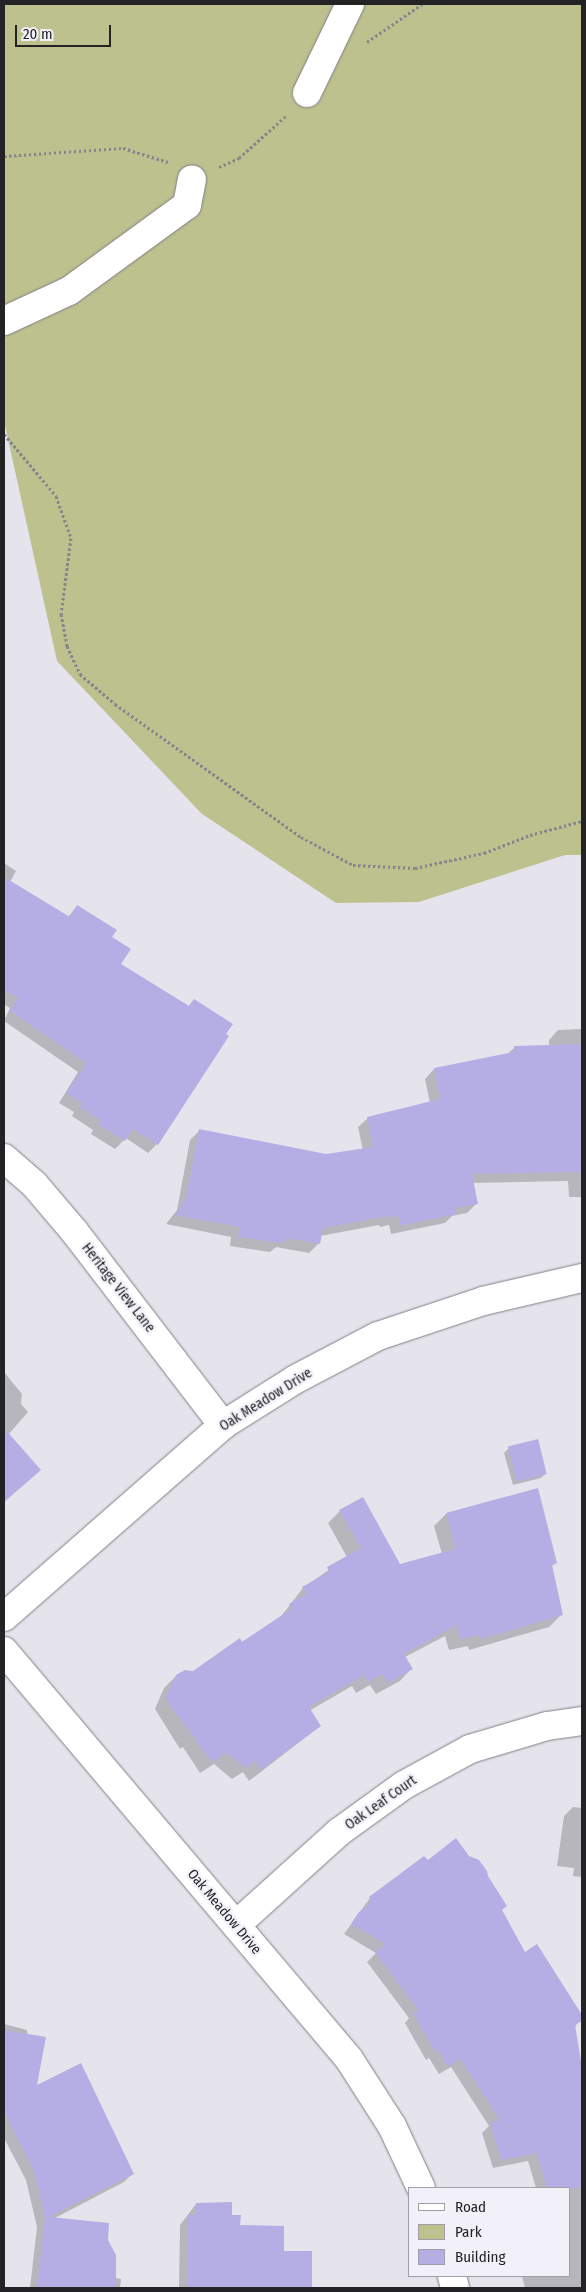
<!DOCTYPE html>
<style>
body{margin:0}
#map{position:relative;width:586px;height:2292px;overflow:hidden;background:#e5e4ec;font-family:"Fira Sans Condensed",sans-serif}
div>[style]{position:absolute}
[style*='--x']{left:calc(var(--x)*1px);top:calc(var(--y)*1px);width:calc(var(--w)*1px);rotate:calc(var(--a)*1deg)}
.green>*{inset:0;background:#bdc18e}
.shadow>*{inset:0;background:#0003}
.building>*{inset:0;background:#b4aee4;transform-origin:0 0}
.path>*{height:3px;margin-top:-1.5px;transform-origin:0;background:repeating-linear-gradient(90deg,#85858b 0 2.5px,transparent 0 5px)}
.roads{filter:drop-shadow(0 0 1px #818088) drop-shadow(0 0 1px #818088)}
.minor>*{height:28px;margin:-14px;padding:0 14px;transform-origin:14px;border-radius:14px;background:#fff}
span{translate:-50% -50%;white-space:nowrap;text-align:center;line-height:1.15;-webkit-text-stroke:4.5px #f2f1f9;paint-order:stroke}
.street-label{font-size:14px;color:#232326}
.frame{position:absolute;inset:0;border:5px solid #232326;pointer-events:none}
.legend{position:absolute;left:408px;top:2187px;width:162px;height:90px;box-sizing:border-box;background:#f2f1f9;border:1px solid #9f9fa5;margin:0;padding:6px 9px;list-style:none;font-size:15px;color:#232326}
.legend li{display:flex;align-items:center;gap:10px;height:25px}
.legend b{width:25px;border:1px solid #9f9fa5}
.scale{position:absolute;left:15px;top:25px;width:96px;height:22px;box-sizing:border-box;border:2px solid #232326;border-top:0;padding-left:6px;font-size:15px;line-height:18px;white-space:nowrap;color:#232326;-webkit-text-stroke:4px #f2f1f9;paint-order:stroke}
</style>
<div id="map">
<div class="green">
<i style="clip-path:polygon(4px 4px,582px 4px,582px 855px,565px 855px,419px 902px,336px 903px,202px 814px,57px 661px,4px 421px)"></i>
</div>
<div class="shadow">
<i style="clip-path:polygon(4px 863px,16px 871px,10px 882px,68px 917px,77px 906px,110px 937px,119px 964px,188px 1007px,194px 1000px,157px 1144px,148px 1153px,126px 1138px,115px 1149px,91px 1134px,93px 1130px,72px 1116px,74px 1112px,59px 1103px,78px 1072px,4px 1021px,10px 1008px,4px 1004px)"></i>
<i style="clip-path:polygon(582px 1029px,582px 1197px,569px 1197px,568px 1181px,472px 1183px,477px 1203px,467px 1213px,452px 1216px,445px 1223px,391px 1234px,389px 1225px,380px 1227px,379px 1225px,320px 1236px,318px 1244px,309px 1253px,276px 1247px,270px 1252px,230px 1246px,231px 1237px,166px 1224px,177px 1210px,190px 1140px,200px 1130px,326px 1155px,363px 1150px,358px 1127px,368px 1118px,430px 1103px,425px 1079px,434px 1069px,507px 1054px,514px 1048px,549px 1047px,549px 1040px,558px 1030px)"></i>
<i style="clip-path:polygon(4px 1372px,22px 1394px,21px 1404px,28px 1412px,8px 1435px,30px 1479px,4px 1502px)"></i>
<i style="clip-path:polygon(509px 1448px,545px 1474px,541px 1478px,513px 1485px,504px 1453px)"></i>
<i style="clip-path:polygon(537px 1490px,556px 1562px,551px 1567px,561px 1615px,549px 1627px,469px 1650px,468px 1646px,449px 1650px,445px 1636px,405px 1657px,411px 1669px,400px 1681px,376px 1694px,370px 1685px,356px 1693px,352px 1686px,309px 1711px,320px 1726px,249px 1781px,243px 1772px,232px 1779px,214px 1764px,200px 1773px,183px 1747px,180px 1749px,155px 1709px,164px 1688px,176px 1676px,193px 1672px,279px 1619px,303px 1588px,347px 1557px,328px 1523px,340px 1511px,362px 1499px,399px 1566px,442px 1554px,434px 1526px,446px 1514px)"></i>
<i style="clip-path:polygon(573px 1807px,582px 1808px,582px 1877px,573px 1876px,574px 1868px,557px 1866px,564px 1816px)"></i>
<i style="clip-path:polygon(370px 1898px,501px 1911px,525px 1954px,537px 1946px,582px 2017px,574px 2028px,582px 2070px,582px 2288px,525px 2288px,522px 2276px,570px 2276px,570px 2188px,536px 2188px,528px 2161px,493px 2168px,482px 2133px,489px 2126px,451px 2067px,439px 2074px,429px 2058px,426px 2060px,405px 2023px,409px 2018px,367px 1962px,376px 1953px,344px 1934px)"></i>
<i style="clip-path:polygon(4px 2024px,27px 2030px,35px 2087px,133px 2173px,124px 2182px,53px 2219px,107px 2240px,115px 2278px,121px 2279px,120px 2288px,20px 2288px,30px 2288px,37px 2227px,26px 2180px,4px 2138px)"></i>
<i style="clip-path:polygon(196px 2204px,231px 2216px,239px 2227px,283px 2252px,311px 2252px,311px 2288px,179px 2288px,180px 2225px)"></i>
</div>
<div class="building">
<i style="clip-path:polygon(4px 877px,70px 917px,77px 905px,117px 930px,112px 937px,131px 949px,121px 964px,189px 1006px,194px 999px,233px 1024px,226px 1034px,229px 1036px,158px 1145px,133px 1129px,125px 1141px,98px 1124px,101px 1121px,80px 1107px,82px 1103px,66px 1093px,86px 1063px,10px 1011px,18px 998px,4px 990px)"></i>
<i style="clip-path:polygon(582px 1044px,582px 1172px,472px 1174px,478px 1204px,455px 1208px,455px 1214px,400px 1226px,398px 1216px,389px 1218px,388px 1216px,323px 1228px,320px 1244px,287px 1238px,281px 1243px,238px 1237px,240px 1227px,175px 1215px,186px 1199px,199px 1129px,326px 1154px,373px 1147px,367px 1117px,440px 1099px,434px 1068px,514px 1052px,514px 1046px)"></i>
<i style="clip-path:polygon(4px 1428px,41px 1470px,4px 1502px)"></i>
<i style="left:538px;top:1439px;width:36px;height:31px;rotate:76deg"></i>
<i style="clip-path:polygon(538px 1488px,557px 1563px,552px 1565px,563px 1615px,481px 1639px,480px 1635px,460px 1639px,457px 1625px,404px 1654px,413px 1669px,388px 1683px,382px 1674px,368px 1682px,364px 1675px,309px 1707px,321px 1726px,261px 1770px,255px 1761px,245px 1768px,227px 1753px,212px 1762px,170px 1705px,166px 1697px,176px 1675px,185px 1670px,193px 1671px,240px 1638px,242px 1642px,291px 1609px,289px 1604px,306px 1594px,302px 1587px,329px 1572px,327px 1567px,361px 1548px,339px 1510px,363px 1497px,400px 1564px,455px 1549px,446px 1513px)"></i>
<i style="clip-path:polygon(456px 1838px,469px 1856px,479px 1860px,487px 1871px,488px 1876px,507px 1906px,502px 1910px,525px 1952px,537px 1944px,582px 2015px,582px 2021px,575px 2025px,582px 2067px,582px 2188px,547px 2188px,537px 2153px,501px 2160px,490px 2123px,500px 2120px,460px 2059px,448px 2067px,438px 2050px,435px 2052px,413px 2013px,418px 2010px,375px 1952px,385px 1944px,351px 1924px,359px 1912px,371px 1902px,369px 1897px,424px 1856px,428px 1860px)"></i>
<i style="clip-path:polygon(4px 2030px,46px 2037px,37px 2085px,81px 2063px,134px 2174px,49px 2217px,109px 2223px,108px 2240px,116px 2255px,116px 2288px,37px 2288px,45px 2217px,34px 2171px,4px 2112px)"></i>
<i style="clip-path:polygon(232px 2202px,232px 2215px,241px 2215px,240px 2225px,284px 2226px,284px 2251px,312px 2251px,312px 2288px,188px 2288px,188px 2214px,196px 2215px,196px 2203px)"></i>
</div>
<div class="path">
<i style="--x:367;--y:42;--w:67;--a:-34.6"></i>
<i style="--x:4;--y:156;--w:119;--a:-3.8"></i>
<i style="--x:123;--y:148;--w:47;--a:17.3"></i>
<i style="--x:219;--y:167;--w:22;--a:-24"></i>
<i style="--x:239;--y:158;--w:64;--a:-41.9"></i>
<i style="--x:4;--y:434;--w:81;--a:50"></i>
<i style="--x:56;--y:496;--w:45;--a:70.3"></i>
<i style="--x:71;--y:538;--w:77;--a:97.5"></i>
<i style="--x:61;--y:614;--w:33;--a:79"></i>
<i style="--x:67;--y:646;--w:31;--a:65"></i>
<i style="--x:80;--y:674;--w:46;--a:40.6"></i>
<i style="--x:115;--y:704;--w:229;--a:35.6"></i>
<i style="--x:301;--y:837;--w:59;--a:28.3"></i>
<i style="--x:353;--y:865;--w:62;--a:2.8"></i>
<i style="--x:415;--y:868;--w:71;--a:-12.3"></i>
<i style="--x:484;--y:853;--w:49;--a:-21.4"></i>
<i style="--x:530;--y:835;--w:54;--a:-15.1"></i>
</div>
<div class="roads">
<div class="minor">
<i style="--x:307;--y:93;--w:99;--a:-64.2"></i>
<i style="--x:4;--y:321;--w:72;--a:-24.8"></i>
<i style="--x:69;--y:291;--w:146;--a:-36.1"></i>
<i style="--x:187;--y:205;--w:26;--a:-79"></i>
<i style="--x:4;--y:1158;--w:40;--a:41"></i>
<i style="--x:34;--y:1184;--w:62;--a:49.6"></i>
<i style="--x:74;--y:1231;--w:245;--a:52.5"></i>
<i style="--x:4;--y:1617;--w:291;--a:-41.2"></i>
<i style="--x:223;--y:1425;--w:86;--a:-32.2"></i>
<i style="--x:296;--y:1379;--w:93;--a:-27.7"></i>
<i style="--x:378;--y:1336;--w:111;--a:-18.4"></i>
<i style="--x:483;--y:1301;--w:102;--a:-13.1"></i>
<i style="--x:4;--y:1651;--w:534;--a:49.78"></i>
<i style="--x:349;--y:2059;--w:80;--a:57.3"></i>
<i style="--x:392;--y:2126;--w:68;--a:64.9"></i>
<i style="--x:236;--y:1925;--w:139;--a:-42.1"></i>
<i style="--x:339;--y:1832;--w:80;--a:-35.9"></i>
<i style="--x:404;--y:1785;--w:75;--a:-28.6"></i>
<i style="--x:470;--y:1749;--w:80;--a:-16.6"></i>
<i style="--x:547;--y:1726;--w:35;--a:-8"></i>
<i style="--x:452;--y:2276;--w:12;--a:76"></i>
</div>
</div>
<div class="street-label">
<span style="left:118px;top:1288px;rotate:52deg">Heritage View Lane</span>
<span style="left:266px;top:1400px;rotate:-32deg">Oak Meadow Drive</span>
<span style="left:381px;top:1803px;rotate:-35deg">Oak Leaf Court</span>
<span style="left:224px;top:1912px;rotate:50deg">Oak Meadow Drive</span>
</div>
<div class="frame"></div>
<ul class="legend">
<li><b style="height:6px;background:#fff"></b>Road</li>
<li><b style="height:14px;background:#bdc18e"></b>Park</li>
<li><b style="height:14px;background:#b4aee4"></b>Building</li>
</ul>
<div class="scale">20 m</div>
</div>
